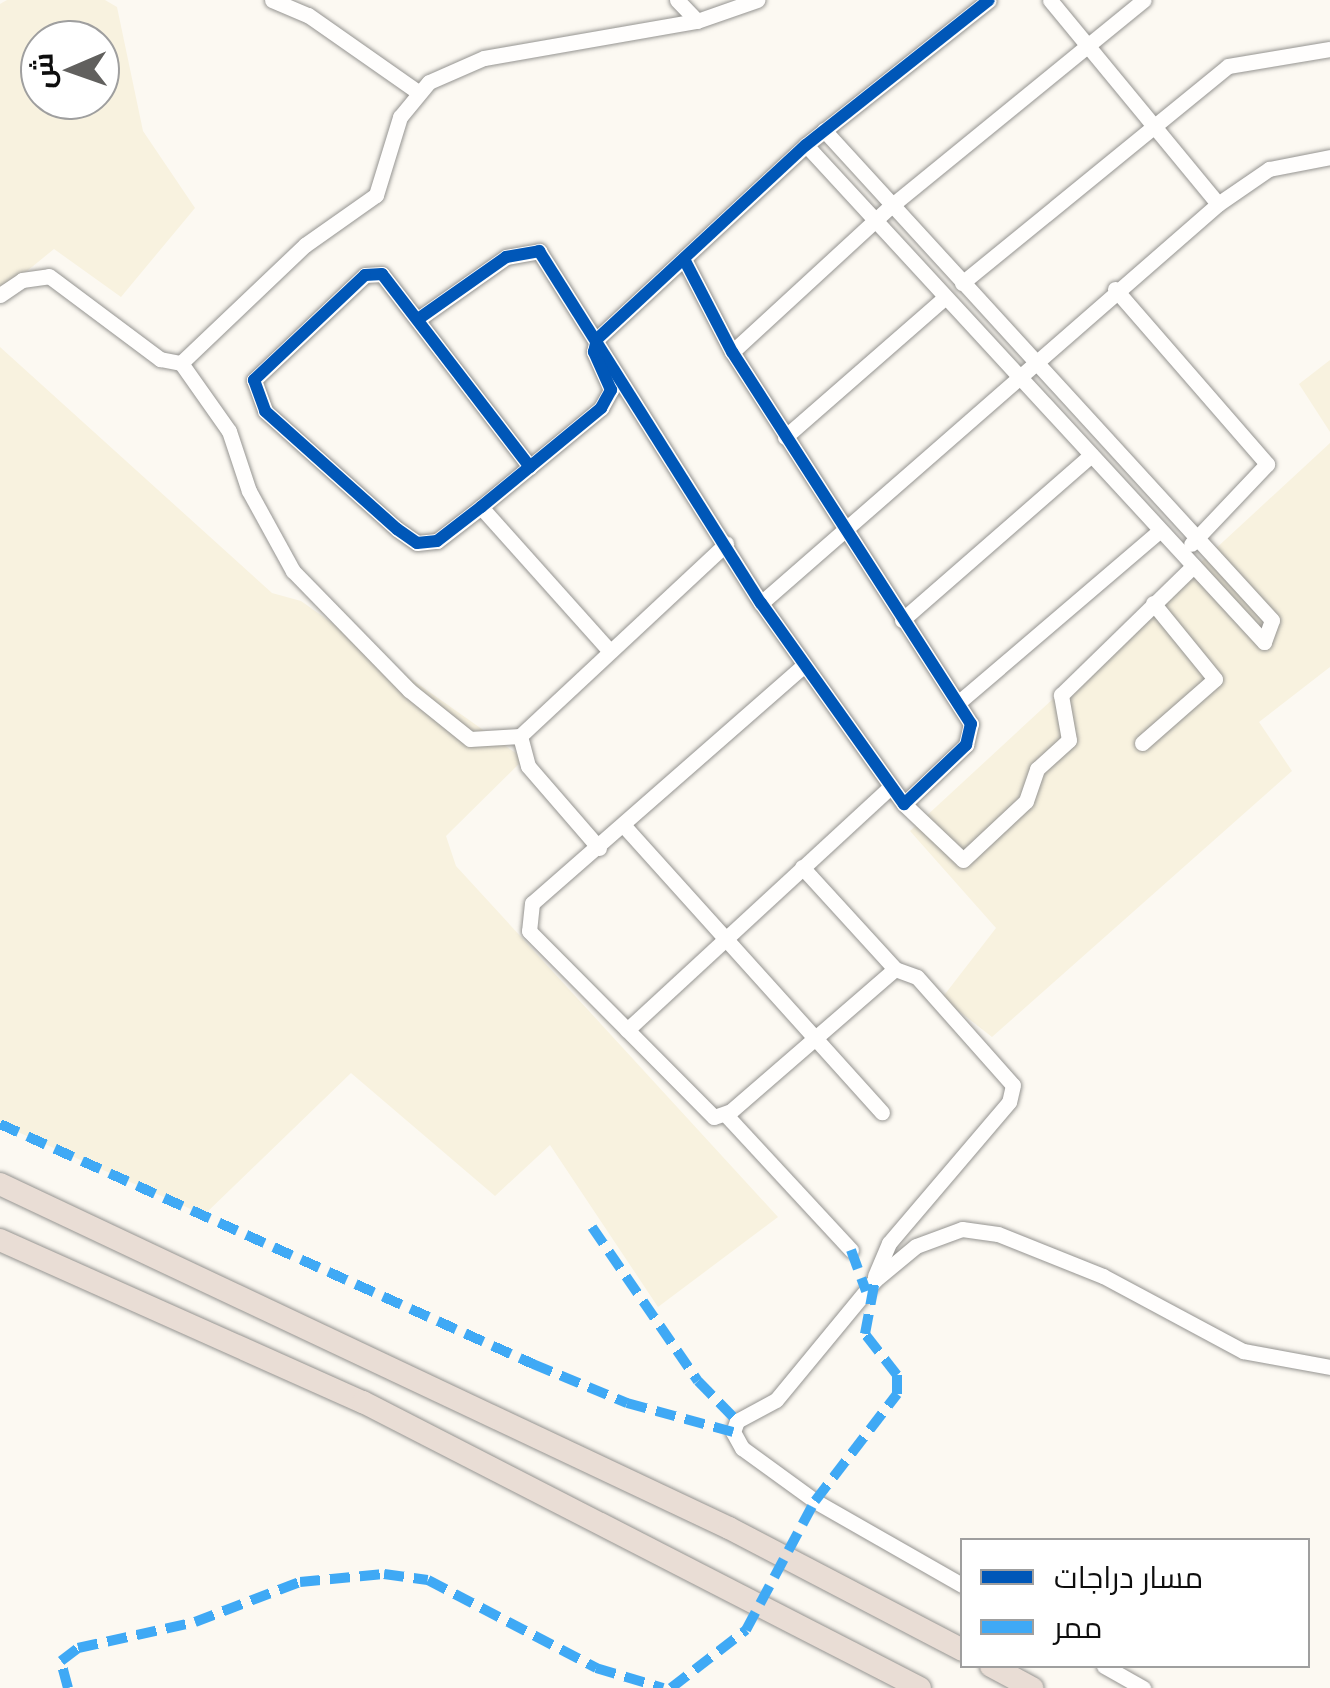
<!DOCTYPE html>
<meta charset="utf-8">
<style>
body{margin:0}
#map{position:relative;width:1330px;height:1688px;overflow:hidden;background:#fcf9f2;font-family:"Noto Serif",Cairo,serif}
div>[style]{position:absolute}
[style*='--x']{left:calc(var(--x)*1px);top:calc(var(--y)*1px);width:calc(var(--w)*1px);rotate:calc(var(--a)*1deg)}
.farmland>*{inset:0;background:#f8f2df}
.roads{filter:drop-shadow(0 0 2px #959491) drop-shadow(0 0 2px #959491)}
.minor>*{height:15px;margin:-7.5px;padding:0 7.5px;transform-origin:7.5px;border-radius:7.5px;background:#fffefd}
.highway>*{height:22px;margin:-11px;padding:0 11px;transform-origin:11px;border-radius:11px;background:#e9ddd5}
.quiet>*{height:10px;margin-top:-5px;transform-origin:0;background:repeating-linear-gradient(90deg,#3fa9f5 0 20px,transparent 0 30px)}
.cycleway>*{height:12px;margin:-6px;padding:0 6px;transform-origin:6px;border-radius:6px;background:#0057b8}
span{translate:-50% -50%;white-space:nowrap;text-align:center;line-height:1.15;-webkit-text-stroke:10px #fff;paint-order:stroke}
.legend{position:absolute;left:960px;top:1538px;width:350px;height:130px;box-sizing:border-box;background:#fff;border:2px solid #9f9f9f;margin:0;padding:12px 18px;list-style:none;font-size:30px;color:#0e0e0e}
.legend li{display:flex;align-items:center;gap:20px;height:50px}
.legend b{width:50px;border:2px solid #9f9f9f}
.north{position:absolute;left:20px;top:20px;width:100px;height:100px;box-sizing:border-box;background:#fff;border:2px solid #9f9f9f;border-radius:50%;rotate:268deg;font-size:28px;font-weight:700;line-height:40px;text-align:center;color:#0e0e0e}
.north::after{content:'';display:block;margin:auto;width:35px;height:45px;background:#61605e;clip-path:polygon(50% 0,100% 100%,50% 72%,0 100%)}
</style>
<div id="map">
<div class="farmland">
<i style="clip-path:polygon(evenodd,7px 0,105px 0,117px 7px,143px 131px,195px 208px,121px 297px,54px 249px,0 293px,0 4px,7px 0,40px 40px,100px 40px,100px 100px,40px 100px,40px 40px)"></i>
<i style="clip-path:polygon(0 347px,272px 593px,301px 601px,524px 759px,446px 836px,456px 866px,778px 1217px,658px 1307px,550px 1145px,495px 1196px,351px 1073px,204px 1215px,0 1124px)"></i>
<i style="clip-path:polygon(1330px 360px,1330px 432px,1299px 384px)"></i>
<i style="clip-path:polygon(1330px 443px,1330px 667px,1259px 722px,1292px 771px,992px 1037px,942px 998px,996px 928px,910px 831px)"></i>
</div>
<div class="roads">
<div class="minor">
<i style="--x:272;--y:0;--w:39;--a:23"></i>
<i style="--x:308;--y:15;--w:134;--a:35"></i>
<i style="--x:677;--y:0;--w:29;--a:46"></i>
<i style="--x:697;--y:21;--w:64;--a:-19.3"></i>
<i style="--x:1050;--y:0;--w:264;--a:50.5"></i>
<i style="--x:806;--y:145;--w:676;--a:47.34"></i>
<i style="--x:1264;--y:642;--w:23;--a:-70"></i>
<i style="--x:1272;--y:620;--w:664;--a:-132.44"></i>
<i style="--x:962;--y:283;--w:343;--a:-39.2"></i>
<i style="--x:1228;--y:66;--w:103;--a:-9.5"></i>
<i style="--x:1115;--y:289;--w:232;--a:49"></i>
<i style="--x:1267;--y:464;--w:110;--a:133.5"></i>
<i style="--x:0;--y:295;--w:27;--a:-34"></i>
<i style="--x:22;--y:280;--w:27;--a:-8"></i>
<i style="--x:49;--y:276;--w:139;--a:36.8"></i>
<i style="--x:160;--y:359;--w:21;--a:11"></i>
<i style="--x:181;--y:363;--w:171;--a:-43.6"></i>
<i style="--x:305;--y:245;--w:87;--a:-35.2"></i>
<i style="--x:376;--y:195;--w:82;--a:-72.9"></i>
<i style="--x:400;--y:117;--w:45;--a:-50.4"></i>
<i style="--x:429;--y:82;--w:60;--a:-23.6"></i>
<i style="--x:484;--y:58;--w:216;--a:-9.9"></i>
<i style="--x:421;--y:317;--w:104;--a:-35.2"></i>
<i style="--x:506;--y:257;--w:34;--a:-10"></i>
<i style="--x:539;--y:251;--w:416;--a:57.8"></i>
<i style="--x:761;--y:603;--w:247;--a:54.6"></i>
<i style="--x:904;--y:804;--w:86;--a:-43.6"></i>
<i style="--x:966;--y:745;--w:22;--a:-77"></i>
<i style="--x:971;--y:724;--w:442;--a:-122.7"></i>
<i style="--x:732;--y:352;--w:102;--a:-117.3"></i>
<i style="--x:732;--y:352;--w:216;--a:-42.6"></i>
<i style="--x:891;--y:206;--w:326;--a:-39.2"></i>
<i style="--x:181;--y:363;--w:83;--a:54.8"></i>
<i style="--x:229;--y:431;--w:63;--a:71.6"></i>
<i style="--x:249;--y:491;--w:91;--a:61.2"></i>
<i style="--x:293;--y:571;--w:166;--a:45.7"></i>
<i style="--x:409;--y:690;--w:78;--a:38.8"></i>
<i style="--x:470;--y:739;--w:50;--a:-3.4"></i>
<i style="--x:785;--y:437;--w:210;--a:-41.1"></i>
<i style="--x:530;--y:467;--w:243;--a:-127.5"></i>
<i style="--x:382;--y:274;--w:17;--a:177"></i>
<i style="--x:365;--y:275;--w:153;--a:136.6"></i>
<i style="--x:254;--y:380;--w:33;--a:70"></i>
<i style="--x:265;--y:411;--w:177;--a:41.8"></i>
<i style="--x:397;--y:529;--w:24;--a:35"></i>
<i style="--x:417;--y:543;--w:20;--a:-6"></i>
<i style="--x:437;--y:541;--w:56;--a:-37.7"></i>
<i style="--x:481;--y:507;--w:156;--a:-39.5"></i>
<i style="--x:601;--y:408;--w:21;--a:-61"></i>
<i style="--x:611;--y:390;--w:42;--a:-114.1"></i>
<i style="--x:594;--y:352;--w:13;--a:-77"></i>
<i style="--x:597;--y:339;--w:285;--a:-42.9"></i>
<i style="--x:806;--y:145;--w:233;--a:-38.4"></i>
<i style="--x:481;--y:507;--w:192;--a:48.2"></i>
<i style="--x:761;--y:603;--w:607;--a:-41.12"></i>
<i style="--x:1218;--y:204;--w:62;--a:-34.5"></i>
<i style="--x:1269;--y:169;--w:62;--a:-11.1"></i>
<i style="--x:902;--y:620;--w:251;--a:-41.1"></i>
<i style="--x:803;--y:666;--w:360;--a:138.8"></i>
<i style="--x:532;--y:903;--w:28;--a:96"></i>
<i style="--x:529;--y:931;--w:262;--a:45.2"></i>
<i style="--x:714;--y:1117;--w:18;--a:-19"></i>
<i style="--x:731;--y:1111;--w:217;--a:-40.9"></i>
<i style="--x:959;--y:702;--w:262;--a:-40.5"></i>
<i style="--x:1142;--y:743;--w:97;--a:-41.2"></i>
<i style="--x:1215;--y:679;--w:98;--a:-129.2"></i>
<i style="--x:904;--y:804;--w:81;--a:43.5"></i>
<i style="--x:963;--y:860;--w:86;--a:-43.1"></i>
<i style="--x:1026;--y:801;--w:34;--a:-71"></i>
<i style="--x:1037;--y:769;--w:43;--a:-42.2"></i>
<i style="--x:1069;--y:740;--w:46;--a:-100.1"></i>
<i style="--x:1061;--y:695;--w:185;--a:-44.3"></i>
<i style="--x:625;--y:827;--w:384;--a:48"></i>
<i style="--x:599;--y:848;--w:108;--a:-130.9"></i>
<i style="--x:528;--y:766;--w:31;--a:-105"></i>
<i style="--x:520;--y:736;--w:282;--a:-43"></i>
<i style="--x:802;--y:867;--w:138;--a:47.6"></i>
<i style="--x:895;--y:969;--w:23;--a:20"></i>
<i style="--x:917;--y:977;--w:144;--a:48.4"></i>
<i style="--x:1013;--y:1085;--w:17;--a:103"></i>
<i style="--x:1009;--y:1102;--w:185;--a:130.4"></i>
<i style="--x:889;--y:1243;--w:36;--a:113"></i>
<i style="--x:627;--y:1030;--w:357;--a:-42.7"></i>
<i style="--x:726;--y:1115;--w:184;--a:47.2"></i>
<i style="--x:962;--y:1585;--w:169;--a:-150.3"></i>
<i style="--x:815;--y:1501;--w:90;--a:-144"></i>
<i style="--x:742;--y:1448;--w:18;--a:-119"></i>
<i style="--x:733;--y:1432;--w:12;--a:-70"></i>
<i style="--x:737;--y:1421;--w:44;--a:-28.3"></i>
<i style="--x:776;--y:1400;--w:156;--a:-50.5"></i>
<i style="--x:875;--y:1280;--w:53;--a:-39.7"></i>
<i style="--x:916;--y:1246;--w:49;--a:-20.3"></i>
<i style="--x:962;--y:1229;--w:36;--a:8"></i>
<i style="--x:998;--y:1234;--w:113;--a:21.8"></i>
<i style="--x:1103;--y:1276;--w:159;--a:28.2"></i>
<i style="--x:1243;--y:1351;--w:88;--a:10.4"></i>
<i style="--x:1104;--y:1666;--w:45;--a:29.4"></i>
</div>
<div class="highway">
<i style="--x:0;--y:1184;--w:806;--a:25.26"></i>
<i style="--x:729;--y:1528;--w:263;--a:27.6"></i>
<i style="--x:0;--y:1240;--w:398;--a:24.1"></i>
<i style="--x:363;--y:1402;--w:626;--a:27.18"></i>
<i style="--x:991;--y:1666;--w:47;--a:28.2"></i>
</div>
</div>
<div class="quiet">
<i style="--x:0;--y:1124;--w:585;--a:24.24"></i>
<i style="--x:533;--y:1364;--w:102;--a:22.5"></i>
<i style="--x:627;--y:1403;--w:110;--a:15.3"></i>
<i style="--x:592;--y:1227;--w:187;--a:55.5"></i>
<i style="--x:698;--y:1381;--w:56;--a:45.7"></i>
<i style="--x:851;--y:1250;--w:44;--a:69.9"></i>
<i style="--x:68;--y:1688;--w:28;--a:-105"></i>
<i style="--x:61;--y:1661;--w:21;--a:-37"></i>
<i style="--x:78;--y:1648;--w:120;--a:-12.5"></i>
<i style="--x:195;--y:1622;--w:112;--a:-20.9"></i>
<i style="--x:300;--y:1582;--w:84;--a:-5.4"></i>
<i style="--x:384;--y:1574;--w:44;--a:7.8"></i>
<i style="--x:428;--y:1580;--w:190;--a:27.6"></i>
<i style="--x:596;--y:1668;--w:70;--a:16.6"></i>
<i style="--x:671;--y:1688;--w:95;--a:-37.7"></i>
<i style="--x:746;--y:1630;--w:146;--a:-61.9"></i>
<i style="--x:815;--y:1501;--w:135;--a:-52.5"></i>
<i style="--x:897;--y:1394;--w:19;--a:-90"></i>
<i style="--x:897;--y:1375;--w:52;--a:-128"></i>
<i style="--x:865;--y:1334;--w:55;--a:-79.5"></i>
</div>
<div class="cycleway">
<i style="--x:421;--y:317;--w:104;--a:-35.2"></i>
<i style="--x:506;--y:257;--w:34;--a:-10"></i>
<i style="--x:539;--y:251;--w:416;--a:57.8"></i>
<i style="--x:761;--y:603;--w:247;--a:54.6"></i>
<i style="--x:904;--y:804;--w:86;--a:-43.6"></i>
<i style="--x:966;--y:745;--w:22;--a:-77"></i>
<i style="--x:971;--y:724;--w:442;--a:-122.7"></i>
<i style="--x:732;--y:352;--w:102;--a:-117.3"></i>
<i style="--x:530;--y:467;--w:243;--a:-127.5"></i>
<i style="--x:382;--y:274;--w:17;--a:177"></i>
<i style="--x:365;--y:275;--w:153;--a:136.6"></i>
<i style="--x:254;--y:380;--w:33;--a:70"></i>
<i style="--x:265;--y:411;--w:177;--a:41.8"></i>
<i style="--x:397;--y:529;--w:24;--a:35"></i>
<i style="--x:417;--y:543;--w:20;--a:-6"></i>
<i style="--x:437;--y:541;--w:56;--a:-37.7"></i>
<i style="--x:481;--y:507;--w:156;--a:-39.5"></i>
<i style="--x:601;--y:408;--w:21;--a:-61"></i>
<i style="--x:611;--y:390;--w:42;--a:-114.1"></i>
<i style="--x:594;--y:352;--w:13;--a:-77"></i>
<i style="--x:597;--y:339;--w:285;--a:-42.9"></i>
<i style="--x:806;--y:145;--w:233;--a:-38.4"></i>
</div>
<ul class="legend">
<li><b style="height:12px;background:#0057b8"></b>مسار دراجات</li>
<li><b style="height:12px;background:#3fa9f5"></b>ممر</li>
</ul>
<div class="north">ش</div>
</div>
